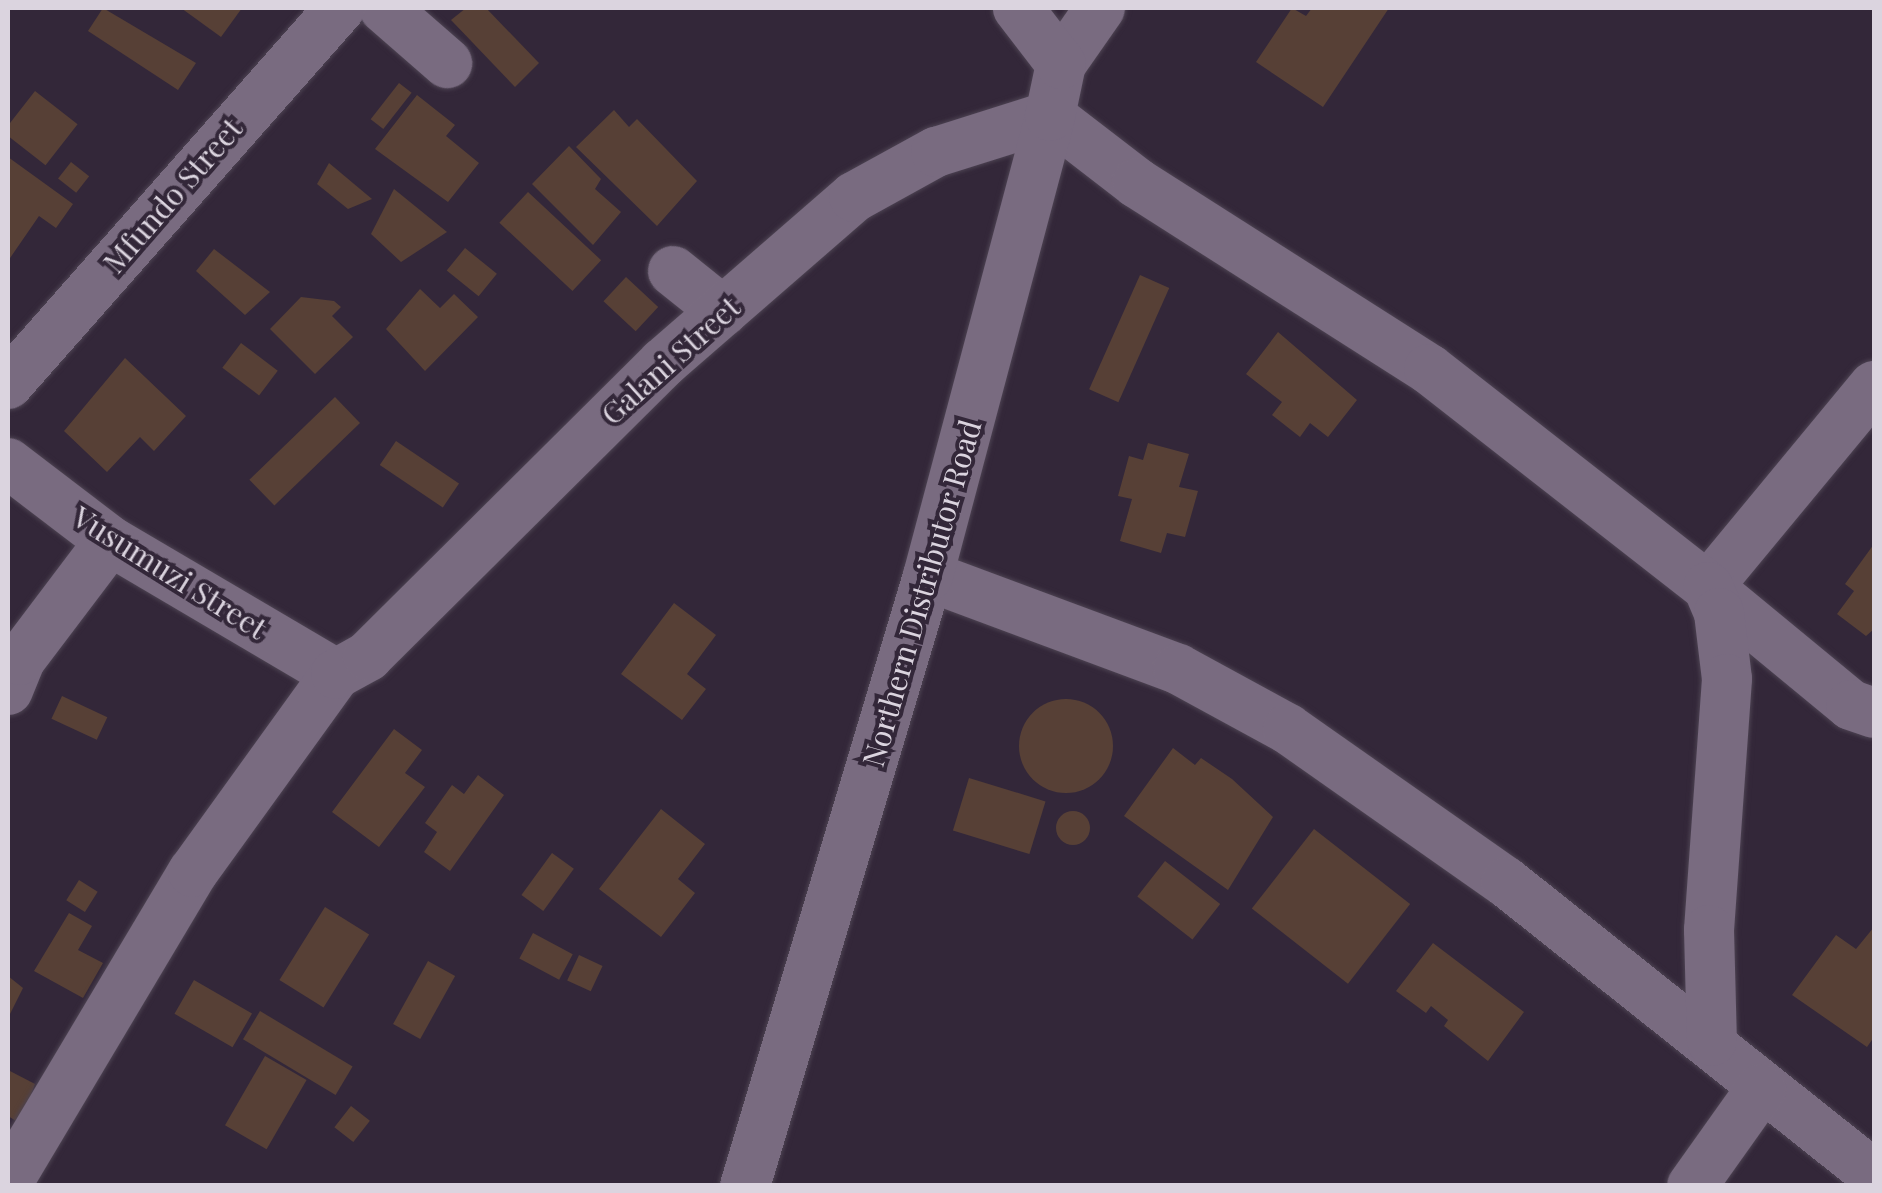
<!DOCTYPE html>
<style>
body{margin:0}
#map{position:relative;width:1882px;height:1193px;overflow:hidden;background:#332739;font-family:"Playfair Display",serif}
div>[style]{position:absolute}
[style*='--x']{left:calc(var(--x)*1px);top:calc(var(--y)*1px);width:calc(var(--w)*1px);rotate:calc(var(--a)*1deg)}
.building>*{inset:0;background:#574036;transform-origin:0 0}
.round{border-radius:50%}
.roads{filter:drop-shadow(0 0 2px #4d4352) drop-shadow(0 0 2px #4d4352)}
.street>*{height:50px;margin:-25px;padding:0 25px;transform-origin:25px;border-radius:25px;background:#796b80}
span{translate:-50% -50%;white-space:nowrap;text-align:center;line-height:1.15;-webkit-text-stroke:8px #332739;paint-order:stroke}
.street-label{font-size:30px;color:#dbd4df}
.frame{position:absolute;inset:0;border:10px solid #dbd4df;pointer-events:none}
</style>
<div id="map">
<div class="building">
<i style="clip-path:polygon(103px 8px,196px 63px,178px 90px,88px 31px)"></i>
<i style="clip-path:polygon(181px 8px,242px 8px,221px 37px)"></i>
<i style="clip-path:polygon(466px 8px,486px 8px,539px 63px,515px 87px,451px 20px)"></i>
<i style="clip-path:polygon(1292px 8px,1306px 16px,1312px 8px,1389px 8px,1323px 107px,1256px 62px)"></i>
<i style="left:399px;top:83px;width:16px;height:46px;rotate:38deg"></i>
<i style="left:35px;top:91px;width:54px;height:52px;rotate:38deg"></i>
<i style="clip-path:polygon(417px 95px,455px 125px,446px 136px,479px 163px,448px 202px,375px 149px)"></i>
<i style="clip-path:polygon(614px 110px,629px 127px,637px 119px,697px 181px,657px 226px,576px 147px)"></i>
<i style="clip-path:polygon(569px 146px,601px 179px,595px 189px,621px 212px,593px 245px,532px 184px)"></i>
<i style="clip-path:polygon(8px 157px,73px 204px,56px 228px,39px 216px,8px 261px)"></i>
<i style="left:71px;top:162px;width:23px;height:21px;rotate:38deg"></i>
<i style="clip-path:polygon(329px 163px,372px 199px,348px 209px,317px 184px)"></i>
<i style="clip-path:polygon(394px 189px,447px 232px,401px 262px,371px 234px)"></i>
<i style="left:528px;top:192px;width:100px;height:42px;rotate:43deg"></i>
<i style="left:465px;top:248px;width:41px;height:29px;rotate:39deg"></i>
<i style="clip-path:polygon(214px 249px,270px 292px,245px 315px,196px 271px)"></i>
<i style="left:1140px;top:275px;width:32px;height:125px;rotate:24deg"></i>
<i style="left:626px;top:277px;width:44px;height:33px;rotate:43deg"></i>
<i style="clip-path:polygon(420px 289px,440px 308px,454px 294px,478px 317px,425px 371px,386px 329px)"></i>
<i style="clip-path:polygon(301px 297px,334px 301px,341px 307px,332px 316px,353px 337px,315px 374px,270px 329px)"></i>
<i style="clip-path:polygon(1278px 332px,1357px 400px,1328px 437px,1310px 423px,1300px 437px,1272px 415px,1282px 402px,1246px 374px)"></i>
<i style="left:241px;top:343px;width:46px;height:31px;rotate:37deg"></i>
<i style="clip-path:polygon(125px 358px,186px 416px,154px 451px,140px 437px,107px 472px,64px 431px)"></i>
<i style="left:335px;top:397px;width:36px;height:119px;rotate:46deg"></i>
<i style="left:396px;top:441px;width:76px;height:29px;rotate:34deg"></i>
<i style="clip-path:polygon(1148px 443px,1189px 454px,1179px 487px,1198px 491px,1185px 537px,1167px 533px,1161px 553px,1120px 541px,1132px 499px,1118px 496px,1129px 456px,1143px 460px)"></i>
<i style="clip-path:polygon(1874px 544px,1874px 629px,1866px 636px,1837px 614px,1854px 591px,1845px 584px)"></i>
<i style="clip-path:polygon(674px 603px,716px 635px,687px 674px,706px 689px,682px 720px,621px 674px)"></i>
<i style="left:62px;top:696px;width:50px;height:25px;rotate:25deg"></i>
<i class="round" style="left:1019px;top:699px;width:94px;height:94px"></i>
<i style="clip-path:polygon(394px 729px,422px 750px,405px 773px,425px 787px,379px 847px,332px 812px)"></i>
<i style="clip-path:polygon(1173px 748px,1195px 765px,1201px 758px,1232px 779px,1273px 817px,1228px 890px,1124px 816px)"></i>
<i style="clip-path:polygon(478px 775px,504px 795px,450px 871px,424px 852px,437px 832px,425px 823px,452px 785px,464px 794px)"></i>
<i style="left:969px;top:778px;width:80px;height:55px;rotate:17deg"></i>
<i style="clip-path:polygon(661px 809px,705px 844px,678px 879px,695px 893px,661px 937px,599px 889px)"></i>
<i class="round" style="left:1056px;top:811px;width:34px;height:34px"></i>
<i style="left:1314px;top:829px;width:122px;height:101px;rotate:38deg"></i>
<i style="left:552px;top:853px;width:27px;height:52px;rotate:36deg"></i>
<i style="left:1165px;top:861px;width:70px;height:45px;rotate:38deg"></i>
<i style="left:79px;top:880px;width:22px;height:24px;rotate:32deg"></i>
<i style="left:325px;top:907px;width:52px;height:86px;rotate:32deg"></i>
<i style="clip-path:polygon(69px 913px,92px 926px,78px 950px,103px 963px,83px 998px,34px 971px)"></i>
<i style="clip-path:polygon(1874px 927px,1874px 1037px,1867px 1047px,1792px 995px,1836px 935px,1856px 949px)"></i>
<i style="left:533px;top:933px;width:45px;height:29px;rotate:28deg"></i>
<i style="clip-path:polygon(1433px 943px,1524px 1012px,1488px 1061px,1444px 1026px,1448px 1020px,1431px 1006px,1426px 1013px,1396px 991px)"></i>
<i style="left:579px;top:955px;width:26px;height:28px;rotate:25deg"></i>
<i style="left:428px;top:961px;width:31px;height:72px;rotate:29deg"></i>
<i style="clip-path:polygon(8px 976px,23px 988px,8px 1018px)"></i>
<i style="left:194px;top:980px;width:67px;height:39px;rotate:30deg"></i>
<i style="left:260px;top:1011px;width:108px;height:33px;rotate:31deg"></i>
<i style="left:265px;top:1056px;width:48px;height:80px;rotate:30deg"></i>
<i style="clip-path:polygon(8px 1070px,35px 1084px,21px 1124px,8px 1116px)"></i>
<i style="left:351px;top:1106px;width:24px;height:27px;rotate:38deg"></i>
</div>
<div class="roads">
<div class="street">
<i style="--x:384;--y:8;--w:84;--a:41.1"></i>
<i style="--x:1061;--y:64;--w:68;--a:-55.1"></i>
<i style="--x:673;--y:271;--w:64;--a:38.7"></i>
<i style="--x:8;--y:384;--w:502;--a:-48.56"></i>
<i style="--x:1874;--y:386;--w:261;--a:129.6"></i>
<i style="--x:1708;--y:587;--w:185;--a:39.5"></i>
<i style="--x:1851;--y:705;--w:24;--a:19"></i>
<i style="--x:8;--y:463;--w:128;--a:37.4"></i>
<i style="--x:110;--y:541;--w:262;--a:30.5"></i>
<i style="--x:928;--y:576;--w:267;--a:20.4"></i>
<i style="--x:1178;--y:669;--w:125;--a:28.6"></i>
<i style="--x:1288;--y:729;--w:266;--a:35.1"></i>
<i style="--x:1506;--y:882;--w:470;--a:38.5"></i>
<i style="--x:8;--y:690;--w:32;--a:-68"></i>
<i style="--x:20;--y:660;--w:149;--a:-52.9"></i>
<i style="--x:8;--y:1182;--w:361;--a:-59.2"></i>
<i style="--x:193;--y:872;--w:244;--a:-54.2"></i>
<i style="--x:336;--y:674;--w:37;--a:-29"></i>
<i style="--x:368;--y:656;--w:416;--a:-44.8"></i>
<i style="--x:663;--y:363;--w:253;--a:-41"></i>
<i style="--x:854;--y:197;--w:94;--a:-28.8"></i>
<i style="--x:936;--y:152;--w:120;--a:-17.5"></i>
<i style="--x:1050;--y:116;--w:110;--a:37.6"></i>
<i style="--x:1137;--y:183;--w:346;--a:32.5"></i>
<i style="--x:1429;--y:369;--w:354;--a:38"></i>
<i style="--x:1708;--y:587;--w:28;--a:67"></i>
<i style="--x:1719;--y:613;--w:66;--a:83.1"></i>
<i style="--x:1727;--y:679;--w:252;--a:94.1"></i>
<i style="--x:1709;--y:930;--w:111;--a:88.5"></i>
<i style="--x:745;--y:1186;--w:637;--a:-73.3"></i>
<i style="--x:928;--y:576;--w:476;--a:-75.1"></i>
<i style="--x:1050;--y:116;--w:53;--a:-78.1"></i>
<i style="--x:1061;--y:64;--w:71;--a:-127.5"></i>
<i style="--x:1692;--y:1186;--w:119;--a:-54.6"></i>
</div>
</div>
<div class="street-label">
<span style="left:172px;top:195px;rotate:-49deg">Mfundo Street</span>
<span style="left:670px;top:360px;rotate:-42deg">Galani Street</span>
<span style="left:170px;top:572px;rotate:32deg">Vusumuzi Street</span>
<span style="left:921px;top:593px;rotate:-74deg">Northern Distributor Road</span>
</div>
<div class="frame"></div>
</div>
